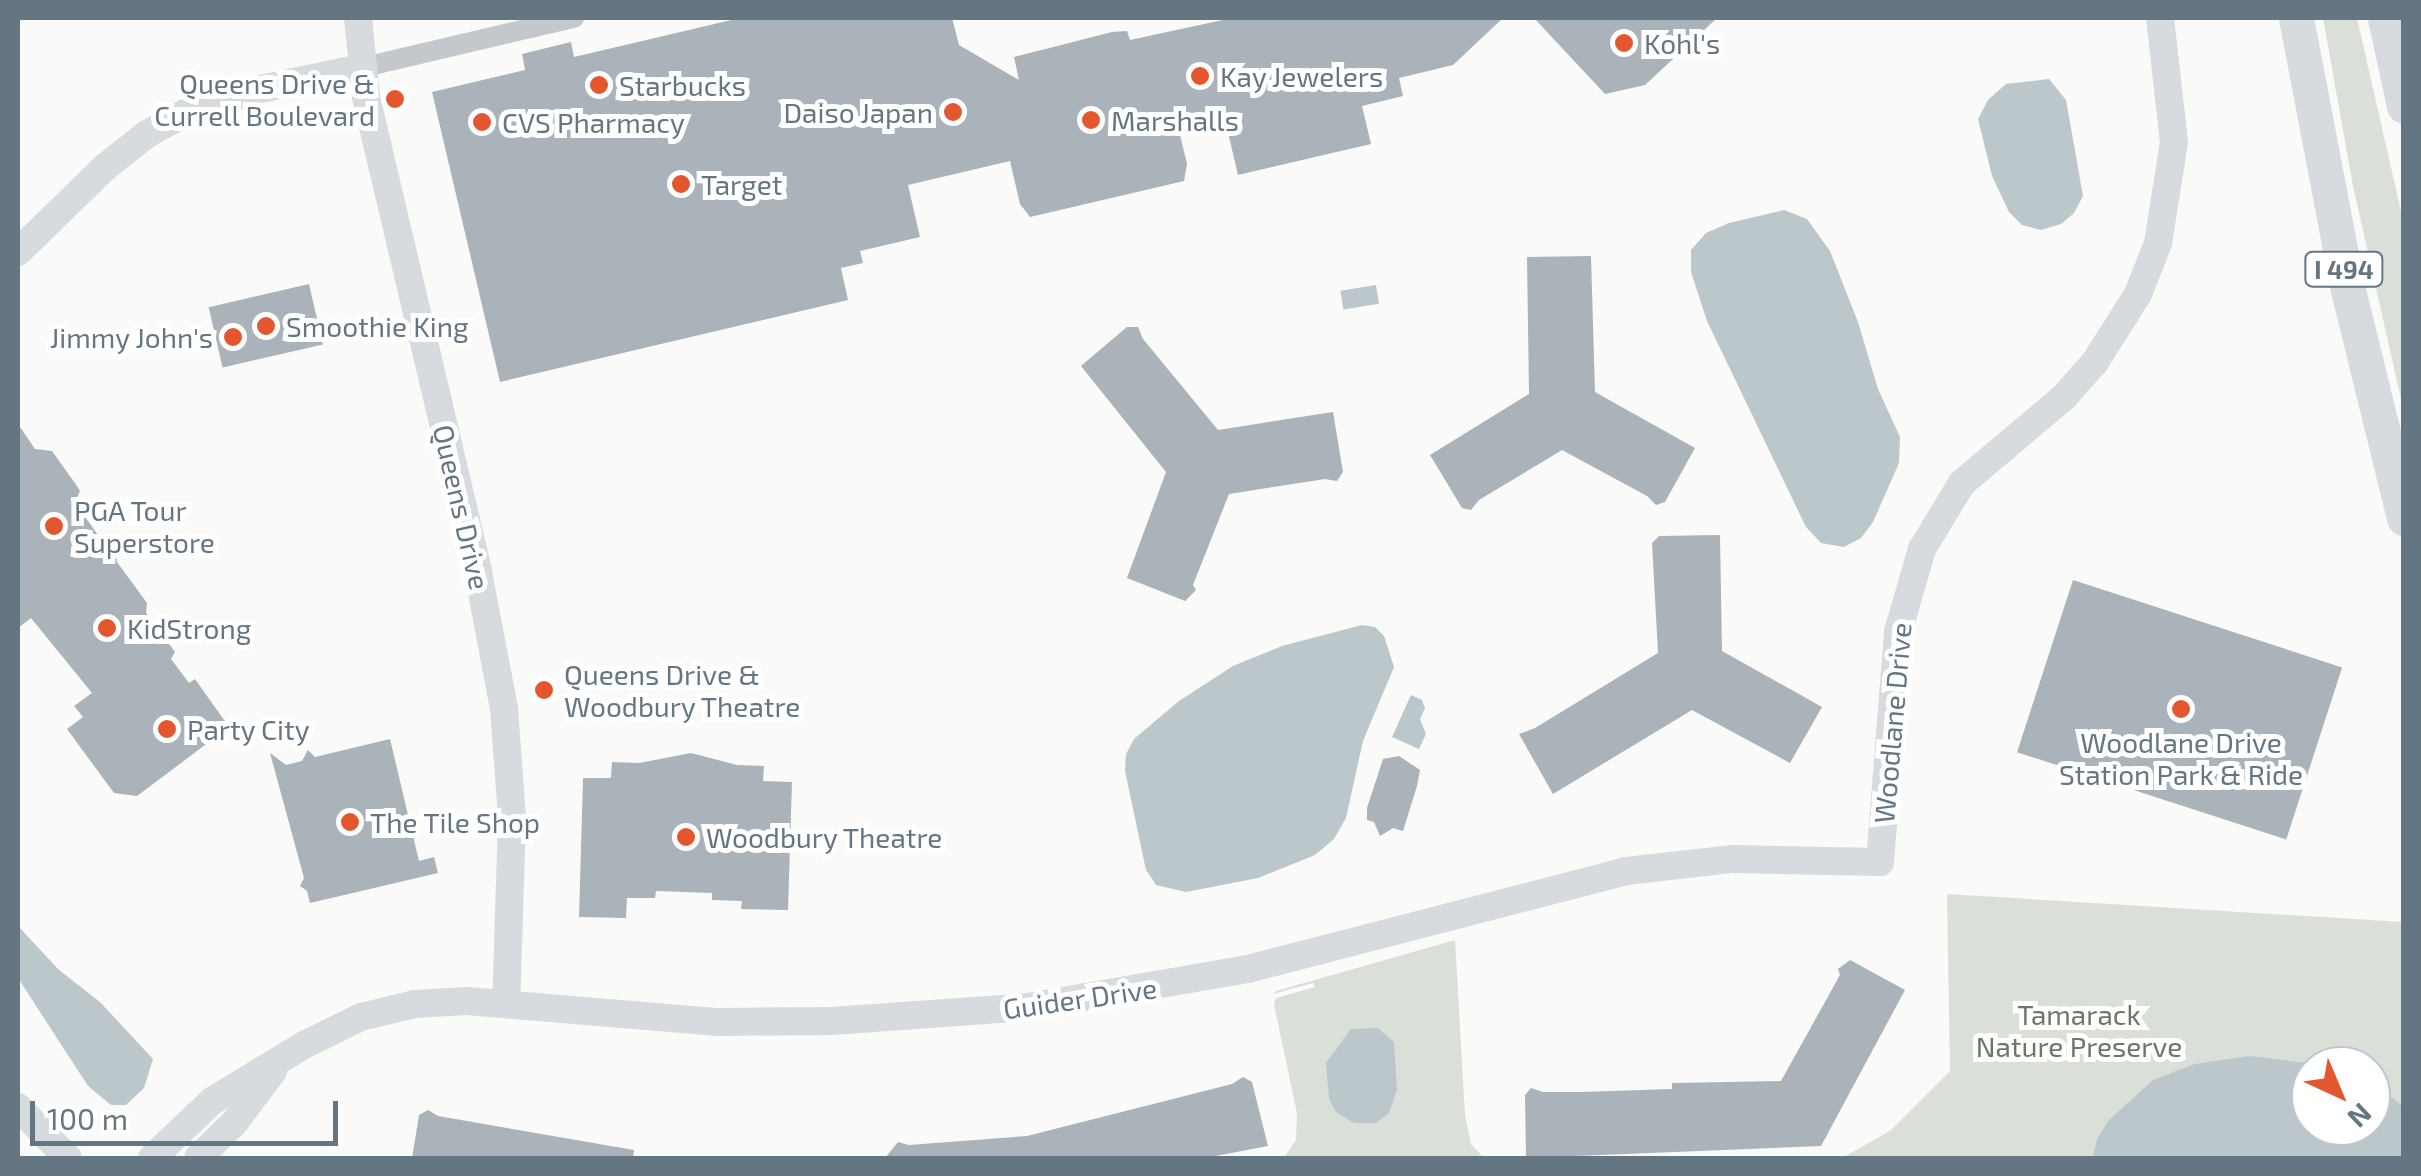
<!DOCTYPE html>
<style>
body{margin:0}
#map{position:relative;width:2421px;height:1176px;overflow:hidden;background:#fafaf8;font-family:"Exo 2",sans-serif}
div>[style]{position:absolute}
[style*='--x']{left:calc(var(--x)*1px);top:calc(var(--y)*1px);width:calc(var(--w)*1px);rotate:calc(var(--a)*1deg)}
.green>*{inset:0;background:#dadfd7}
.water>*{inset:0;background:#bbc7cb;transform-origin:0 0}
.building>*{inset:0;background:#aab3b9;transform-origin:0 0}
.street>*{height:20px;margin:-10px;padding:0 10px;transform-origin:10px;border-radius:10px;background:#c3c8cc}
.secondary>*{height:28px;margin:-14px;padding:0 14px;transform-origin:14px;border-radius:14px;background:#d6dbdf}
.highway>*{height:35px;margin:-17.5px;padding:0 17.5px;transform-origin:17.5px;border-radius:17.5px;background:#d6dbdf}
.dots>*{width:28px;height:28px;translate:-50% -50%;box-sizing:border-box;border:5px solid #fff;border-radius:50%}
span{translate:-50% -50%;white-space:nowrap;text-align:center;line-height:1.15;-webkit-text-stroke:10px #fff;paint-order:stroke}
.shield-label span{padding:2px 8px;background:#fff;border:2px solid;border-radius:8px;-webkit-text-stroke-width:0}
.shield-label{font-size:25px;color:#657683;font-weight:700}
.poi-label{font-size:28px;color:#657683}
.left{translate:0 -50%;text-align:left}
.right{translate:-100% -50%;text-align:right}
.street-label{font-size:28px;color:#657683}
.park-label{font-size:28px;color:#687a64}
.frame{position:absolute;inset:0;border:20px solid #657683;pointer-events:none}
.north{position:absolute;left:2291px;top:1046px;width:100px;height:100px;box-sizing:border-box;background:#fff;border:2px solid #c1c8cd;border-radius:50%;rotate:136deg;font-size:28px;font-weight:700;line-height:40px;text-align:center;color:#657683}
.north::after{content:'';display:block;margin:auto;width:35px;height:45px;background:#e4572e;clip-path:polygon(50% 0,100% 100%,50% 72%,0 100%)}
.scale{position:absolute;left:30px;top:1101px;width:308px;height:45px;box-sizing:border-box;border:5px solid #657683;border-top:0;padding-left:12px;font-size:30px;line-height:35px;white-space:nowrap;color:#657683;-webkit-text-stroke:8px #fff;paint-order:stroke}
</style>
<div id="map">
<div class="green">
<i style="clip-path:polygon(2323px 18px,2357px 18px,2403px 220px,2403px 408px,2353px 186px)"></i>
<i style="clip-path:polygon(evenodd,1947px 894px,2403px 922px,2403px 1158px,1842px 1158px,1890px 1131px,1950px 1071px,1947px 894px,2311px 1066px,2371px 1066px,2371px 1126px,2311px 1126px,2311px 1066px)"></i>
<i style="clip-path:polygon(1455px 940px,1465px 1115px,1471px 1144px,1484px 1158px,1284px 1158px,1296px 1140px,1297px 1113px,1274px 1005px,1276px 998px,1315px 987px,1313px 983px,1273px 994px,1276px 991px)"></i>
</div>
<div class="water">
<i style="clip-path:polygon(2049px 79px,2066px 100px,2083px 196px,2074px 213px,2061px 224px,2041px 230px,2022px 225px,2009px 212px,1992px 176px,1978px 119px,1988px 100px,2006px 84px)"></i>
<i style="clip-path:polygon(1784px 210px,1807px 219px,1830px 251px,1858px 322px,1878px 389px,1900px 437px,1899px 463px,1873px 522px,1861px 538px,1844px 547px,1821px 543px,1806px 527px,1707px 321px,1691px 272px,1691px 250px,1706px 233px,1729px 223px)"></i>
<i style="left:1376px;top:285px;width:19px;height:36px;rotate:81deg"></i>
<i style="clip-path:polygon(1362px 625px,1375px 627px,1384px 636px,1394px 667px,1363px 741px,1346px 818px,1334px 839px,1315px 855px,1258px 878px,1186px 892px,1156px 885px,1146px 870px,1125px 771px,1126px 754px,1134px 739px,1179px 701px,1233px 666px,1282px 646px)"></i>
<i style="clip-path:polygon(1411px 695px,1422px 700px,1425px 708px,1420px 719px,1426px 734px,1419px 749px,1392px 737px)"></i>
<i style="clip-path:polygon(18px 926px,59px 970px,100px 1002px,153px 1059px,144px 1088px,126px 1105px,111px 1105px,88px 1086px,18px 978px)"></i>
<i style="clip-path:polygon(1378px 1028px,1394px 1042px,1397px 1090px,1389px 1113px,1376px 1123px,1354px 1123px,1336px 1112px,1329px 1099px,1326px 1063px,1351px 1029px)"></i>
<i style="clip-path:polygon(2249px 1056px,2331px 1066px,2311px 1066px,2311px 1126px,2371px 1126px,2371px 1084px,2378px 1087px,2403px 1106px,2403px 1158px,2093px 1158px,2097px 1139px,2109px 1120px,2153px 1080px,2195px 1064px)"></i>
</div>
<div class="building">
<i style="clip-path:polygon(740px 18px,952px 18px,959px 45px,1019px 80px,1014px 57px,1112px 32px,1127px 31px,1130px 40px,1232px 18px,1503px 18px,1453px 65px,1399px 78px,1403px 96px,1362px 106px,1371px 144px,1238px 175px,1226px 124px,1180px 135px,1187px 164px,1184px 181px,1030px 217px,1020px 204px,1010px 161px,908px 185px,920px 237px,860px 251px,863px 263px,841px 268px,848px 300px,500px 382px,432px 92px,525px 70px,522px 54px,571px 42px,574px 57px)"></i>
<i style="clip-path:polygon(1534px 18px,1717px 18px,1645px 85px,1605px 94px)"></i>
<i style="clip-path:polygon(1591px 256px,1595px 392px,1695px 448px,1665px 502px,1656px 505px,1647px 496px,1562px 450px,1479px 500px,1471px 510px,1462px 508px,1430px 455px,1529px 394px,1527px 257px)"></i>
<i style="left:309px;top:284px;width:62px;height:103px;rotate:77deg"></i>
<i style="clip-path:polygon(1127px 327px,1138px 327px,1143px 339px,1218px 430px,1333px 412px,1343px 472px,1337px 481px,1325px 479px,1229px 494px,1193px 585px,1196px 590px,1185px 601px,1127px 578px,1166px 472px,1081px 366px)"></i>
<i style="clip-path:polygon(18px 424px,35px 449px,52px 451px,77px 486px,80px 491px,75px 503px,111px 553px,116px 550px,117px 562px,147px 603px,146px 613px,175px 652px,171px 659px,189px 683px,195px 679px,229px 727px,137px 796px,114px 793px,67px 729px,83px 717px,74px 706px,92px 693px,31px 618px,18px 628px)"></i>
<i style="clip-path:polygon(1720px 535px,1722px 651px,1822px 707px,1790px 763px,1692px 710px,1553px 794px,1519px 734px,1535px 728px,1658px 653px,1652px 543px,1659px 536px)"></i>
<i style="left:2073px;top:580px;width:283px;height:181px;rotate:18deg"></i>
<i style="clip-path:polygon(390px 739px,419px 861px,434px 857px,438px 873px,310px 903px,307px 891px,300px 886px,304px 878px,270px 753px,286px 765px,302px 761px,308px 750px,315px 757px)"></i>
<i style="clip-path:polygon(691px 753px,737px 765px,764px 766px,763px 781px,792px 782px,788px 910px,741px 909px,742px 901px,712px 900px,712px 893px,656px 891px,655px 898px,627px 898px,626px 918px,579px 917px,583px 778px,611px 778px,612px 762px,639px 763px)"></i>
<i style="clip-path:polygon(1399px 756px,1420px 770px,1417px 786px,1403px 831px,1393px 828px,1380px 836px,1374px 822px,1367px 820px,1367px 808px,1383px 759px)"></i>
<i style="clip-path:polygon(1850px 960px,1905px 990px,1821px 1146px,1526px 1158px,1525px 1095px,1531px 1088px,1543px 1092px,1581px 1092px,1672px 1089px,1672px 1083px,1781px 1081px,1840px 975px,1838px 969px)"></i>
<i style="clip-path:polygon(1243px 1077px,1252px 1082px,1268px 1146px,1205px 1158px,885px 1158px,898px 1142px,909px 1145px,1027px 1136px,1232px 1084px)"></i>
<i style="clip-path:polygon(428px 1110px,438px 1116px,634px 1150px,633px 1158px,412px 1158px,419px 1115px)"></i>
</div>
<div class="street">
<i style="--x:360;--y:68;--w:220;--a:-13.2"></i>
</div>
<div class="secondary">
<i style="--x:358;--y:18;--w:79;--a:84.2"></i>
<i style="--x:366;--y:97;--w:488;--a:76.7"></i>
<i style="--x:478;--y:572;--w:138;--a:79.2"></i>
<i style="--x:504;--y:708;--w:110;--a:85.8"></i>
<i style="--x:512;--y:818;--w:186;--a:91.8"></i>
<i style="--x:18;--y:252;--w:120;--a:-44.3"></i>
<i style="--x:104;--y:168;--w:55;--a:-38.3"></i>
<i style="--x:147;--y:134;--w:43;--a:-28.9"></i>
<i style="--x:185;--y:113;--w:75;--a:-17.9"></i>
<i style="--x:256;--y:90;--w:106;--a:-11.9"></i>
<i style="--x:18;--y:1107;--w:71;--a:45.6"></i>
<i style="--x:152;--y:1158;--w:83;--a:-43.5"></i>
<i style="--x:212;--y:1101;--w:108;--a:-31.3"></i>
<i style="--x:304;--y:1045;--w:64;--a:-26.2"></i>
<i style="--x:361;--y:1017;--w:56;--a:-13.5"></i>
<i style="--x:415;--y:1004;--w:52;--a:-3.3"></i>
<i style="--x:467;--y:1001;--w:253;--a:4.8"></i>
<i style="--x:719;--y:1022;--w:113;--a:-0.5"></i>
<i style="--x:832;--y:1021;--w:196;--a:-4.1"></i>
<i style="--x:1028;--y:1007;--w:223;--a:-9.8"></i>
<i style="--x:1248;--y:969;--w:390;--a:-14.5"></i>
<i style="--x:1626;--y:871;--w:108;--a:-6.4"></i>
<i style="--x:1733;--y:859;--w:147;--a:1.2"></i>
<i style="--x:1880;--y:862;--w:231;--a:-85.5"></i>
<i style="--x:1898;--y:632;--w:86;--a:-73.9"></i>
<i style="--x:1922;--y:549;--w:77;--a:-58.8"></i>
<i style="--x:1962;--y:483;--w:133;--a:-40.1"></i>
<i style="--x:2064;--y:397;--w:47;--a:-48.5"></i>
<i style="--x:2095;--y:362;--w:80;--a:-57.7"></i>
<i style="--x:2138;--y:294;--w:55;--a:-68.6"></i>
<i style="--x:2158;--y:243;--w:102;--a:-81"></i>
<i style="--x:2174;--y:142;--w:125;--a:-96.4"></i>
<i style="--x:198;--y:1158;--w:50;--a:-44.2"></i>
<i style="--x:234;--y:1123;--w:65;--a:-53.1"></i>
</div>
<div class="highway">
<i style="--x:2296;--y:18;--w:277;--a:79.2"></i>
<i style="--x:2348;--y:290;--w:235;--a:76.2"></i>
<i style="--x:2385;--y:18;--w:90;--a:77.8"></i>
</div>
<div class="dots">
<i style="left:1624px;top:43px;background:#e4572e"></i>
<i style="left:1200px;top:76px;background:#e4572e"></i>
<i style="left:599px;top:85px;background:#e4572e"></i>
<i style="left:395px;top:99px;background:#e4572e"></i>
<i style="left:953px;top:112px;background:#e4572e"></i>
<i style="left:1091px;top:120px;background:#e4572e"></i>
<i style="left:482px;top:122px;background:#e4572e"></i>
<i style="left:681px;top:184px;background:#e4572e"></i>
<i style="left:266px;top:326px;background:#e4572e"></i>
<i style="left:233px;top:337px;background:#e4572e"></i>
<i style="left:54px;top:526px;background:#e4572e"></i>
<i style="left:107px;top:628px;background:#e4572e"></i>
<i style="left:544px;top:690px;background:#e4572e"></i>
<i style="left:2181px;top:709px;background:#e4572e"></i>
<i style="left:167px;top:729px;background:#e4572e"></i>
<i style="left:350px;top:822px;background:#e4572e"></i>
<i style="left:686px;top:837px;background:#e4572e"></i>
</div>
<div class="shield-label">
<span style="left:2344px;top:269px">I 494</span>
</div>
<div class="poi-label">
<span class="left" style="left:1644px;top:43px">Kohl's</span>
<span class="left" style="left:1220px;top:76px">Kay Jewelers</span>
<span class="right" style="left:375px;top:99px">Queens Drive &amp;<br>Currell Boulevard</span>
<span class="left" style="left:619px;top:85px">Starbucks</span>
<span class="right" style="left:933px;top:112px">Daiso Japan</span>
<span class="left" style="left:1111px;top:120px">Marshalls</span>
<span class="left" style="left:502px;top:122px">CVS Pharmacy</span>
<span class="left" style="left:701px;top:184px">Target</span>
<span class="left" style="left:286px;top:326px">Smoothie King</span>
<span class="right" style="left:213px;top:337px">Jimmy John's</span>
<span class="left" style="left:74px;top:526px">PGA Tour<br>Superstore</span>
<span class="left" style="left:127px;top:628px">KidStrong</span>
<span class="left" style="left:564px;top:690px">Queens Drive &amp;<br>Woodbury Theatre</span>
<span class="left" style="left:187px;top:729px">Party City</span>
<span style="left:2181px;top:758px">Woodlane Drive<br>Station Park &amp; Ride</span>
<span class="left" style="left:370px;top:822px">The Tile Shop</span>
<span class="left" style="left:706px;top:837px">Woodbury Theatre</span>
</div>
<div class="street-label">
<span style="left:462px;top:507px;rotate:77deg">Queens Drive</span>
<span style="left:1892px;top:723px;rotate:-85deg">Woodlane Drive</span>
<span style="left:1080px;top:998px;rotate:-8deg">Guider Drive</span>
</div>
<div class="park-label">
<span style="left:2079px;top:1030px">Tamarack<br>Nature Preserve</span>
</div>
<div class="frame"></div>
<div class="north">N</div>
<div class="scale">100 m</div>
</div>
